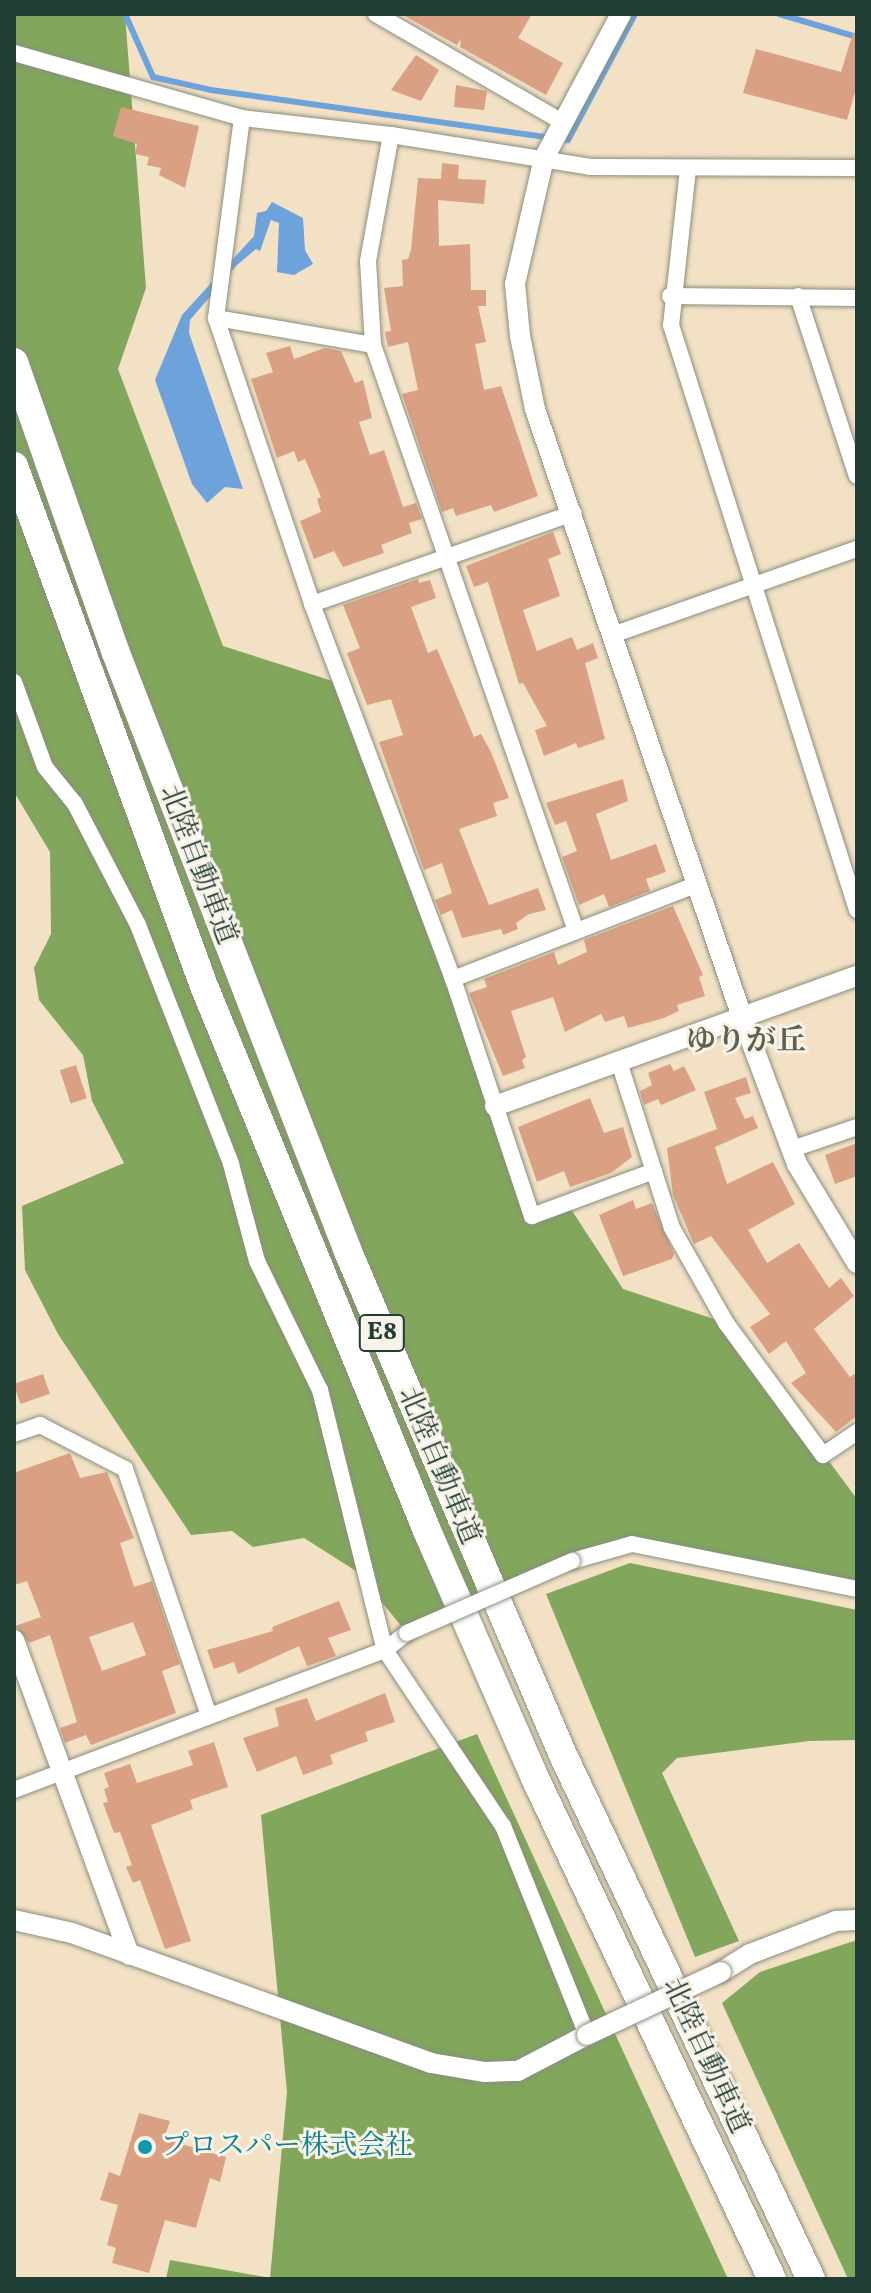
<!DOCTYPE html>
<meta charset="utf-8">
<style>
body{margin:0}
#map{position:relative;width:871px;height:2293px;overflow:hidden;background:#f3e1c6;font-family:Vollkorn,"Noto Serif JP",serif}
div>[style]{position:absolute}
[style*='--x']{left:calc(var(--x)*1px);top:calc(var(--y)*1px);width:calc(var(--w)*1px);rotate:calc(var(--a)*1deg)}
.forest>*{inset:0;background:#81a65c}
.water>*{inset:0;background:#6ea2da}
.stream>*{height:6px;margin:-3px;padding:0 3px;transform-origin:3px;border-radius:3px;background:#6ea2da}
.building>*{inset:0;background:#d9a084;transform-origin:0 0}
.roads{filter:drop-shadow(0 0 2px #898f7d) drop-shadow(0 0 2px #898f7d)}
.minor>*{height:16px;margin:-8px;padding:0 8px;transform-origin:8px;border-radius:8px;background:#fff}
.tertiary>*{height:20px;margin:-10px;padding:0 10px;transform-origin:10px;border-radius:10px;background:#fff}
.motorway>*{height:28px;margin:-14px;padding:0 14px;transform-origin:14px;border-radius:14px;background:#fff}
.bridges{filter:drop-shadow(0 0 2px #898f7d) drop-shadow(0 0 2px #898f7d)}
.minor-bridge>*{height:16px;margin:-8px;padding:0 8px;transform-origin:8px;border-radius:8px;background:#fff}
.tertiary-bridge>*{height:20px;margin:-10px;padding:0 10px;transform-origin:10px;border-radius:10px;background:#fff}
.dots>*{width:22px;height:22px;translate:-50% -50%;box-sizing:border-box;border:4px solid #f7f3e8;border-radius:50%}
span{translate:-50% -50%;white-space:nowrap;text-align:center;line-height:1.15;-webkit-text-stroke:6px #f7f3e8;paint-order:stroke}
.shield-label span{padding:2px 6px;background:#f7f3e8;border:2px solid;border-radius:6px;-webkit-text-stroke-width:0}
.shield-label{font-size:26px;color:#1f3d34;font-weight:700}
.street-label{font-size:28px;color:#1f3d34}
.culture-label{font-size:28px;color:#0d838f}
.left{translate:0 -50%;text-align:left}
.neighbourhood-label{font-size:30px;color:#606050;font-weight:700}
.frame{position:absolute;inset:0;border:16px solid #1f3d34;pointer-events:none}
</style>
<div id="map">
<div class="forest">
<i style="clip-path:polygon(14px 14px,125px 14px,146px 288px,118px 369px,223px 646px,342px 684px,532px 1216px,567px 1203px,623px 1289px,726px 1323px,857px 1499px,857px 1589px,632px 1544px,407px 1633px,356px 1571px,304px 1538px,253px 1547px,232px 1531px,191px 1535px,58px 1334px,25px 1270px,22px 1206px,124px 1163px,92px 1101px,83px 1055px,39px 1000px,34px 968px,51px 934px,50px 852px,14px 792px)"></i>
<i style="clip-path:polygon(630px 1563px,857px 1610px,857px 1740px,809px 1741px,677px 1758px,662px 1773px,739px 1941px,695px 1957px,546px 1594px)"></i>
<i style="clip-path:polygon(477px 1734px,728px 2279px,166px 2279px,170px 2260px,270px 2278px,287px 2092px,261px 1815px)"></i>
<i style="clip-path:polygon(857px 1940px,857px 2279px,848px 2279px,722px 2003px,760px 1972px)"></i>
</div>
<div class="water">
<i style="clip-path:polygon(272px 202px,303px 218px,305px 250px,313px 264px,294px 275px,277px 272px,279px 223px,271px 220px,260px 251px,256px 249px,237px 265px,190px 320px,189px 333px,243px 489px,225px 487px,207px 503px,192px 484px,155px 380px,182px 315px,254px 236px,257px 213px,266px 211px)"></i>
</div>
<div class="stream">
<i style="--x:125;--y:14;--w:69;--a:66"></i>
<i style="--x:153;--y:77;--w:59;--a:12.6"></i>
<i style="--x:211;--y:90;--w:360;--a:8"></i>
<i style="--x:568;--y:140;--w:143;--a:-62"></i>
<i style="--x:779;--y:14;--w:81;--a:16.4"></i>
</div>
<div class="building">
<i style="clip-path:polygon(401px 14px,532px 14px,518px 38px,563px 63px,546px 95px,460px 47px,461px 39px,457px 45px)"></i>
<i style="clip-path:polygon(853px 33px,857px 34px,857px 85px,847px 120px,743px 93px,756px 49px,841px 72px)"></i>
<i style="clip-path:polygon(416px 55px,439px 70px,421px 101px,391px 90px)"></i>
<i style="clip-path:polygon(456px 85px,487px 91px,484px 110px,454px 107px)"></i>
<i style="clip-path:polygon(121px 107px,199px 126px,185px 188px,159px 175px,161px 168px,147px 165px,149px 157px,135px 154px,137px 144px,113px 136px)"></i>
<i style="clip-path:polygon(442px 163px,459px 165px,458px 179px,486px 180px,484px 204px,438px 200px,439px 246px,470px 244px,471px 290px,486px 290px,486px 306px,478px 306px,486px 342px,475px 344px,484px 390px,501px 386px,538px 496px,494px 512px,491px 505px,456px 516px,453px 508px,442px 512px,402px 394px,418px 390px,408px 342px,388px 347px,385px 332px,391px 331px,384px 288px,403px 286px,402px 260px,408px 259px,411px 250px,418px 178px,441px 179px)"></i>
<i style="clip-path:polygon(290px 346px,294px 359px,325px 348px,341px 351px,355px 383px,363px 380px,372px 418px,359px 422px,370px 455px,384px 450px,403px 507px,416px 503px,422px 519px,409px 523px,412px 533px,381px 545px,384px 553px,343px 567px,334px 551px,314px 559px,300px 521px,321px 512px,317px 499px,321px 497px,305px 459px,298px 462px,294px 451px,277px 458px,251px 379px,273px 372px,266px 353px)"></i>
<i style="clip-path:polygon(553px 532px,561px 554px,548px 559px,560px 596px,523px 610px,537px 651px,572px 637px,577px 650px,593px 643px,598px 658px,585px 663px,605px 739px,578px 748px,576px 743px,544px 756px,535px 730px,547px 726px,523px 683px,519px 684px,488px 582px,474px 587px,466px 566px)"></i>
<i style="clip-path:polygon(418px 579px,419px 583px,430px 580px,436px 598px,411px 607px,428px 653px,437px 649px,474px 737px,481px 734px,491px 752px,509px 798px,493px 803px,497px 816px,459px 829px,475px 870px,489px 905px,538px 888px,546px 910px,529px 914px,516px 923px,518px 929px,503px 935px,501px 929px,462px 938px,452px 910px,441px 915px,435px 900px,452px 893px,442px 863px,424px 870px,379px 742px,403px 735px,391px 699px,367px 705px,347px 653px,360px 648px,343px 605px)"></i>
<i style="clip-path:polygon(623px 779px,628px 801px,596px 814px,611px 860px,656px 844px,666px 872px,646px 879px,650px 891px,609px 907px,604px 894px,579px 905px,562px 857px,577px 851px,566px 821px,555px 825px,546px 803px)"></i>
<i style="clip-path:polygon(673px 906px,703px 975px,699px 977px,705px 996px,677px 1005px,679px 1011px,664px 1018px,628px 1028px,624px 1016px,605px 1022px,601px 1014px,565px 1032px,553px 997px,511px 1011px,526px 1057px,522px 1060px,525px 1068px,503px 1076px,469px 993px,487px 987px,484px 979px,554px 952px,558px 965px,587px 952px,584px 940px)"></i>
<i style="clip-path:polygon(670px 1064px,674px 1071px,684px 1066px,696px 1090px,661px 1105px,658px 1099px,644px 1105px,640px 1091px,652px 1085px,648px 1073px)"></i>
<i style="left:76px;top:1065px;width:35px;height:17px;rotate:72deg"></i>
<i style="clip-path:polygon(746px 1077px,751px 1093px,735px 1098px,745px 1119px,753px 1116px,758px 1128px,715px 1147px,727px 1184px,773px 1162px,795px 1204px,748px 1230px,767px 1263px,799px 1243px,829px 1288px,841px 1278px,854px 1296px,814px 1329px,850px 1377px,857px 1372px,857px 1416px,836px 1432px,791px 1383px,806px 1373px,786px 1341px,769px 1354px,750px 1327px,770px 1314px,711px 1236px,694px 1244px,673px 1195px,667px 1148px,717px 1129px,704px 1092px)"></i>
<i style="clip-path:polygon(590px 1098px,604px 1133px,623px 1127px,632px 1157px,611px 1173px,570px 1187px,564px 1171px,537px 1182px,518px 1127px)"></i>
<i style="clip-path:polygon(857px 1143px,857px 1176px,835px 1184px,825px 1155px)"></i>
<i style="clip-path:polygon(633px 1200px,636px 1209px,652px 1203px,674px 1254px,672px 1259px,623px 1276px,599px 1215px)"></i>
<i style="left:43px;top:1374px;width:21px;height:31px;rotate:71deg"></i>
<i style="clip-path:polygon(evenodd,70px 1453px,80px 1478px,107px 1472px,134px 1538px,120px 1543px,134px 1587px,152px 1581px,180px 1664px,162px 1671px,176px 1713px,91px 1745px,86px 1735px,65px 1743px,60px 1728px,77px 1722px,50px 1635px,29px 1643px,15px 1626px,41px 1617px,27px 1581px,14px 1585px,16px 1472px,70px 1453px,133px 1622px,146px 1655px,102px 1671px,89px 1637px,133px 1622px)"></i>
<i style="clip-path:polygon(339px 1601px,351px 1630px,328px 1638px,336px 1656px,307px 1666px,299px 1646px,238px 1674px,234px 1662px,214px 1669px,207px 1650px,273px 1631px,272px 1627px)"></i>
<i style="clip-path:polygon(385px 1693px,395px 1722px,365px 1732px,368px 1741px,330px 1755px,333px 1764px,303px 1775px,296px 1756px,257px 1772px,243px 1738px,279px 1726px,275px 1708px,307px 1698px,316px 1721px)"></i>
<i style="clip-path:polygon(214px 1742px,228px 1787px,190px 1800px,193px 1809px,151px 1825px,191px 1941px,165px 1949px,140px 1880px,133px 1883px,126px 1867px,132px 1865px,120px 1832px,114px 1833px,103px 1803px,108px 1802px,104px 1789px,109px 1787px,104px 1773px,130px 1764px,137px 1783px,193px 1765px,188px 1751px)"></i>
<i style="clip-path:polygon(139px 2113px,170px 2121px,164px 2139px,226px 2157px,220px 2182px,210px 2178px,196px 2228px,165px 2220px,149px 2273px,112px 2263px,116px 2248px,107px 2245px,118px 2205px,100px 2200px,109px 2172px,120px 2176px)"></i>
</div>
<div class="roads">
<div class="minor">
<i style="--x:376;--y:14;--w:215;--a:30.1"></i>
<i style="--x:14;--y:53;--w:237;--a:15.9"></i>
<i style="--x:242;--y:118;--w:150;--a:6.5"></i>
<i style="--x:688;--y:169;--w:157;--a:96.2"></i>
<i style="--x:671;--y:325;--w:614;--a:72.36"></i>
<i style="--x:670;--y:296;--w:187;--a:0.6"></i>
<i style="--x:798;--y:296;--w:189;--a:71.9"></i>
<i style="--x:216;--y:318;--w:202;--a:-82.6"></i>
<i style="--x:373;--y:345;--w:159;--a:-170.2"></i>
<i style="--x:216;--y:318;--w:302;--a:71.4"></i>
<i style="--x:312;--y:604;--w:401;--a:69.4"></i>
<i style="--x:453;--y:979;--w:250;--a:71.6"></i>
<i style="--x:532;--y:1216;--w:130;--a:-20.2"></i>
<i style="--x:312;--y:604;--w:277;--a:-19.2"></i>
<i style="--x:615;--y:634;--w:256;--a:-19.4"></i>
<i style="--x:14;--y:682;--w:90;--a:70"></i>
<i style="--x:45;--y:767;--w:48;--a:51"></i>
<i style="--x:75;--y:804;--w:136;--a:62.5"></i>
<i style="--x:138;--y:925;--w:256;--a:68.7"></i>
<i style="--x:231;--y:1164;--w:100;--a:75"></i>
<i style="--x:257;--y:1261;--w:144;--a:64"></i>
<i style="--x:320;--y:1390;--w:268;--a:76"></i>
<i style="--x:385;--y:1650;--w:212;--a:56.2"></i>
<i style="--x:503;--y:1826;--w:225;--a:68.1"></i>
<i style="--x:576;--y:931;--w:620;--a:-109.11"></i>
<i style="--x:373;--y:345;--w:84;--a:-93.4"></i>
<i style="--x:368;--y:261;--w:128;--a:-79.7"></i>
<i style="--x:391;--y:135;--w:202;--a:9.1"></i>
<i style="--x:590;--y:167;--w:267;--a:0.2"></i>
<i style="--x:453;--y:979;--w:263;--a:-21.2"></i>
<i style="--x:619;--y:1062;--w:174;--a:72.3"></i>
<i style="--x:672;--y:1228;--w:109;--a:60.4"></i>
<i style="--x:726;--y:1323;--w:164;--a:53.7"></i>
<i style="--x:823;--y:1455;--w:41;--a:-34.1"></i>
<i style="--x:792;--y:1149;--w:69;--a:-18.7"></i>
<i style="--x:14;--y:1434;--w:28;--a:-19"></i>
<i style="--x:40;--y:1425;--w:96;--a:27.4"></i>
<i style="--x:125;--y:1469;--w:258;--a:71.2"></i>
<i style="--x:572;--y:1561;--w:62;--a:-15.8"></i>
<i style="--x:632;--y:1544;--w:229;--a:11.3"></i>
<i style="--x:14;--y:1790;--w:397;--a:-20.7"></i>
<i style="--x:385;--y:1650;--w:28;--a:-38"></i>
</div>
<div class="tertiary">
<i style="--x:621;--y:14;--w:163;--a:118.1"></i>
<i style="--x:544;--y:158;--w:129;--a:103"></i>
<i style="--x:515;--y:284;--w:52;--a:84.5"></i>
<i style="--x:520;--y:336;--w:75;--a:78.4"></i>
<i style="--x:535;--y:409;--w:642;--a:71.2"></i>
<i style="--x:742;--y:1017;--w:157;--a:69.5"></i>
<i style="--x:797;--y:1164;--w:116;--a:58.8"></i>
<i style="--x:495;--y:1106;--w:385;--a:-19.8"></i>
<i style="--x:14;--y:1640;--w:335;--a:69.9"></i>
<i style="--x:14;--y:1920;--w:59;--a:12.6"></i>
<i style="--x:72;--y:1933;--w:382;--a:19.9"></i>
<i style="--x:431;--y:2063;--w:55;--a:9.5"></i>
<i style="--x:485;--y:2072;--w:33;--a:-2"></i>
<i style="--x:518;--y:2071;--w:78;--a:-27.6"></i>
<i style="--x:721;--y:1972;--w:34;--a:-32"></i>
<i style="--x:750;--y:1954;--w:92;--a:-21"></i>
<i style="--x:836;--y:1921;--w:21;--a:-3"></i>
</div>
<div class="motorway">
<i style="--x:14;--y:362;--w:308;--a:70.7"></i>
<i style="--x:116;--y:653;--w:645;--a:68.81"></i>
<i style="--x:349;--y:1254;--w:545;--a:66.87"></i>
<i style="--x:563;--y:1755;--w:580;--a:64.67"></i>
<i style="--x:14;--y:466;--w:554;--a:69.93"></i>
<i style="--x:204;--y:986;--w:591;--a:67.73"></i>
<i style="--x:428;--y:1533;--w:267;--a:66.4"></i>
<i style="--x:535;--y:1778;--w:554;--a:64.68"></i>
</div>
</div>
<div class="bridges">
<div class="minor-bridge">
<i style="--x:407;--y:1633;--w:180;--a:-23.6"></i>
</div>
<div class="tertiary-bridge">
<i style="--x:587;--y:2035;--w:148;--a:-25.2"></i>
</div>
</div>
<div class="dots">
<i style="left:145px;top:2147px;background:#0f9aa8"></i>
</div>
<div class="shield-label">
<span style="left:382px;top:1333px">E8</span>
</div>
<div class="street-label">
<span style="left:197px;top:865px;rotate:69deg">北陸自動車道</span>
<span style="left:438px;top:1466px;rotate:67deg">北陸自動車道</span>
<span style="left:705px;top:2056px;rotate:65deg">北陸自動車道</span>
</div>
<div class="culture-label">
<span class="left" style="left:161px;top:2147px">プロスパー株式会社</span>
</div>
<div class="neighbourhood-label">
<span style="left:746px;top:1042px">ゆりが丘</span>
</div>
<div class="frame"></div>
</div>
